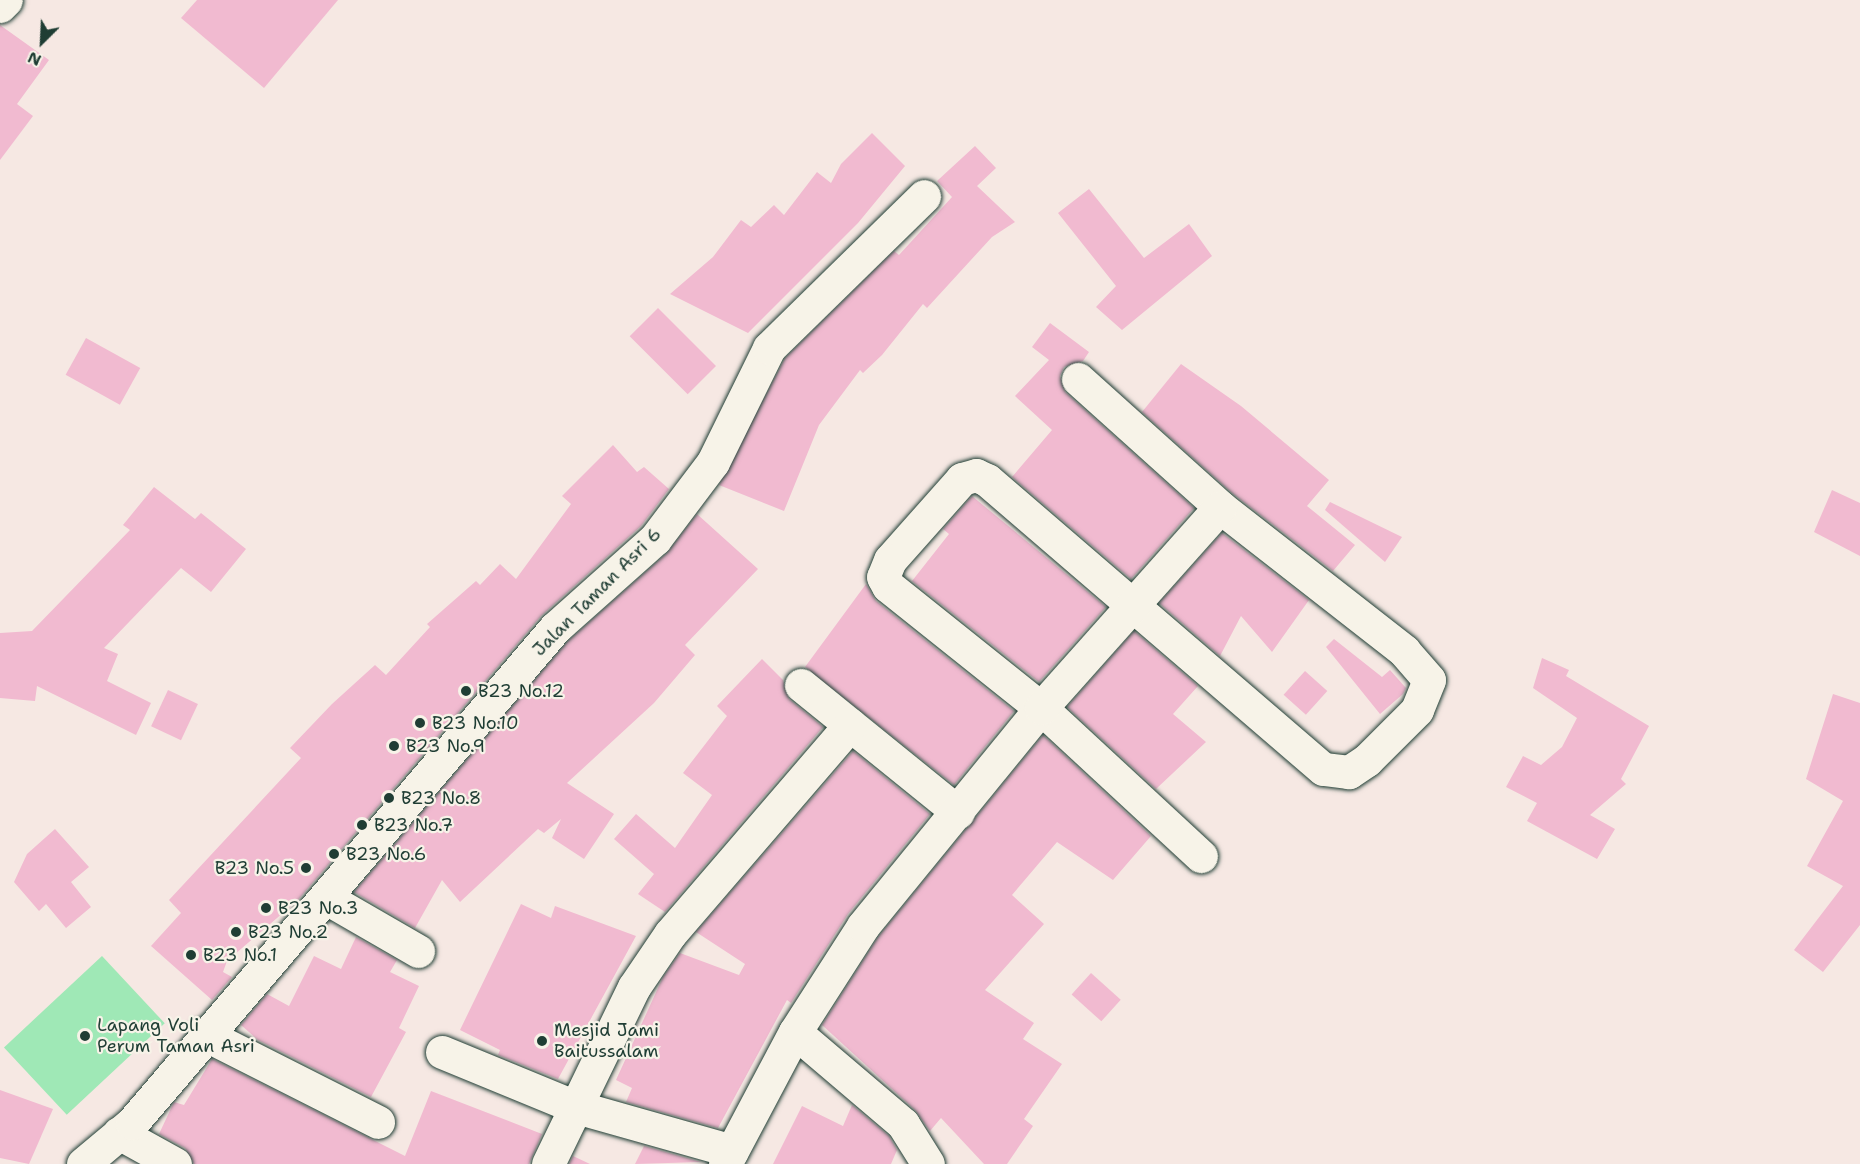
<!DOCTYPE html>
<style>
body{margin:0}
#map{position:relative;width:1860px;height:1164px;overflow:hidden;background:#f6e8e3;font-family:"Shantell Sans",sans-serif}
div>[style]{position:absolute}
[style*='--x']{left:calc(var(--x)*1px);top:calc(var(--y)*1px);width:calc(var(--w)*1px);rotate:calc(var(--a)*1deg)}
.green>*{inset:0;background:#9fe8b6;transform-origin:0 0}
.building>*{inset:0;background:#f1bad0;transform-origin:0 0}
.roads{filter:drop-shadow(0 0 2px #1f3d34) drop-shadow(0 0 2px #1f3d34)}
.minor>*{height:33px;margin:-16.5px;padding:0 16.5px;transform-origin:16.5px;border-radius:16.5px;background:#f7f3e8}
.dots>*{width:16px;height:16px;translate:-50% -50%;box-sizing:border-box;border:3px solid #f7f3e8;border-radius:50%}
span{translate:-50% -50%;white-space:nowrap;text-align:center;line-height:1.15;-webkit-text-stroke:4.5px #f7f3e8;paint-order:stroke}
.street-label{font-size:18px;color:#1f3d34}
.poi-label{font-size:18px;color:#1f3d34}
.left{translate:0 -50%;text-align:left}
.right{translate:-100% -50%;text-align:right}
.north{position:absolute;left:12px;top:12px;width:60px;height:60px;-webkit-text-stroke:4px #f7f3e8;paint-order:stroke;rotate:204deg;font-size:16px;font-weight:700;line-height:24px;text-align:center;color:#1f3d34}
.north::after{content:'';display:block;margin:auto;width:21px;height:27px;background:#1f3d34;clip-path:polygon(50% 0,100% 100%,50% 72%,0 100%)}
</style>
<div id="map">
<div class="green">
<i style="left:102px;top:956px;width:92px;height:134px;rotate:47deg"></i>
</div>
<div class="building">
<i style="clip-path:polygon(197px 0,338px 0,264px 88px,181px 18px)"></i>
<i style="clip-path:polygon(0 25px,49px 60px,17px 104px,33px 116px,0 160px)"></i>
<i style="clip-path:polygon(872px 133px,905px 166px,858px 223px,748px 333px,670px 294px,713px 257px,741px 220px,751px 227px,774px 205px,784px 215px,817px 172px,831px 183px,841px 164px)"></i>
<i style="clip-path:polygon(975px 146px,996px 168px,977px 186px,1015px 222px,992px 237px,927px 308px,923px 304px,882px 355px,863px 373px,860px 370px,819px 425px,784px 511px,719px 485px,785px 358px,894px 251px,899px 255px,952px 197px,937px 181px)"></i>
<i style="clip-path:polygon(1089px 189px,1144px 258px,1189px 224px,1212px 256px,1122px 330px,1096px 307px,1116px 286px,1058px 213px)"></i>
<i style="left:658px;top:308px;width:82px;height:40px;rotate:45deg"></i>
<i style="clip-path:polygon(1050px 323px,1089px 352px,1083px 361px,1064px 367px,1060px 376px,1065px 392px,1194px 508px,1131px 579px,1012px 477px,1052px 430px,1015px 396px,1049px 360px,1032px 347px)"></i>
<i style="left:86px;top:338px;width:62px;height:42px;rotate:29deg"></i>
<i style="clip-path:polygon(1181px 364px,1241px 406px,1329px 480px,1307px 506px,1355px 545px,1333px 571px,1232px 493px,1142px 412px)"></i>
<i style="clip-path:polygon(613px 445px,637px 472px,644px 467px,669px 489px,641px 526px,541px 616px,298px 900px,227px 961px,223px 972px,232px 977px,212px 1000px,151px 946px,181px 913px,169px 900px,301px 758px,290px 748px,332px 704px,375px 665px,386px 675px,430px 627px,427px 624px,476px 581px,480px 585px,500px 564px,516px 579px,571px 504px,562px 496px)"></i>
<i style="clip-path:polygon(154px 487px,195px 519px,201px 513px,246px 549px,211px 592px,181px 568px,104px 648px,118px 654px,107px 681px,151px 703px,136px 735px,37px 686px,35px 701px,0 698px,0 633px,32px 631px,130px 530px,123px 525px)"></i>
<i style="clip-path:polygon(1832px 490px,1860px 503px,1860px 556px,1814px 532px)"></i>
<i style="clip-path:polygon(972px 496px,1106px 607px,1039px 682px,912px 581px,949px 534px,943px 529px)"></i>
<i style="clip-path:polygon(1330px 502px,1402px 537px,1385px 562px,1325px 510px)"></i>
<i style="clip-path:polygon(697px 514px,758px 569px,685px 645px,695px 655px,654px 703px,567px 783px,614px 814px,584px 859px,552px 838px,561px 819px,544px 833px,538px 829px,460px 902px,442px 880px,415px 928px,354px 892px,568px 641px,667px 553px)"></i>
<i style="clip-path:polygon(1222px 533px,1309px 600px,1272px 652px,1241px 616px,1220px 656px,1159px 603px)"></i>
<i style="clip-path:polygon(866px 584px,876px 601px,1014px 711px,954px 785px,805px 667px)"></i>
<i style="clip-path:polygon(1134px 631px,1198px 686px,1173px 714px,1206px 742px,1156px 789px,1067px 707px)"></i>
<i style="clip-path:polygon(1334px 639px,1382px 677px,1390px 670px,1406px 688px,1403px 694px,1380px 714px,1326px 647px)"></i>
<i style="clip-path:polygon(1542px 658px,1569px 670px,1566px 676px,1649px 726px,1621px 779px,1626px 784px,1590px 815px,1615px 829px,1597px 859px,1527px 821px,1537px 803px,1506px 787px,1523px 756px,1541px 765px,1562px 747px,1577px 718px,1533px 688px)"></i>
<i style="clip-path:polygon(762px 659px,783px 680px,789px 699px,823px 727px,665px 912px,638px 894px,654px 874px,614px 839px,636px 814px,675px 848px,712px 795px,683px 773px,727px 716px,717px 706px)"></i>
<i style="left:1305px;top:671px;width:30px;height:32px;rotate:42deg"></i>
<i style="left:168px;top:690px;width:33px;height:40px;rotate:25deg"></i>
<i style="clip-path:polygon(1833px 694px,1860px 703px,1860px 925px,1823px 972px,1794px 950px,1843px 886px,1807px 866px,1843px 801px,1806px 779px)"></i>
<i style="clip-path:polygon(1043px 735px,1151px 836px,1113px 880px,1057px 842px,1012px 895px,1044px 924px,985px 990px,1034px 1023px,1023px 1039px,1062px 1064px,1024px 1119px,1033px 1126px,1007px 1164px,984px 1164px,941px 1118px,930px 1131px,915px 1110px,822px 1025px,878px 937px)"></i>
<i style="clip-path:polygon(853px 751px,930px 814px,848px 914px,791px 1003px,787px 1000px,718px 1128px,626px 1102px,632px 1088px,616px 1080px,663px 977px,680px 953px,739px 975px,745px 964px,696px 932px)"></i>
<i style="clip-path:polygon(55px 829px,89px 867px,71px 882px,91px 907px,66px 928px,46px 904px,39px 911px,14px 882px,27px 854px)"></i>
<i style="clip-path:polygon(521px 904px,551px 918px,555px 906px,636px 936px,558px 1079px,498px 1055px,500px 1050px,460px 1030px)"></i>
<i style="clip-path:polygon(356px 937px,397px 960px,390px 972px,419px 986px,399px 1028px,406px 1032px,371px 1097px,258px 1040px,241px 1025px,267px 994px,289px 1006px,314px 956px,341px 969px)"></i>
<i style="left:1091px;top:973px;width:40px;height:29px;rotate:42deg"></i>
<i style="clip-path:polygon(212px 1059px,405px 1156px,431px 1091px,542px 1134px,529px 1164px,194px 1164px,185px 1148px,159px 1134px,174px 1102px,184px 1105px)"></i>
<i style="clip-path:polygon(0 1090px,53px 1109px,29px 1164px,0 1158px)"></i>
<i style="clip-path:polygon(852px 1105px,889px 1136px,897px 1150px,891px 1164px,773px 1164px,802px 1106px,843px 1126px)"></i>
<i style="clip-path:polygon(644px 1146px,701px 1162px,635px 1164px)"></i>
<i style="clip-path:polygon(573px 1156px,590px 1164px,569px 1164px)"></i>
</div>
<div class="roads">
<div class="minor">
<i style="--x:0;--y:6;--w:8;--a:-45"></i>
<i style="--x:1078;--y:379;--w:191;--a:42"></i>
<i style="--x:1220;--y:507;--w:234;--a:38"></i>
<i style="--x:1404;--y:651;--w:38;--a:49"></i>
<i style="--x:1429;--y:680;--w:32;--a:112"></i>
<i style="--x:1417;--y:710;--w:71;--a:135"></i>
<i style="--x:1367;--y:760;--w:22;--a:146"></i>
<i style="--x:1349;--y:772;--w:26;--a:-173"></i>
<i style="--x:1323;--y:769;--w:443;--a:-139.3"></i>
<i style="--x:987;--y:480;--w:12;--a:-156"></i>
<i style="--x:976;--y:475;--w:15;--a:164"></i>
<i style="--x:962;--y:479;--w:108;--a:131.6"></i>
<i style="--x:890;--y:560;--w:18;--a:112"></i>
<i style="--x:883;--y:577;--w:10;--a:61"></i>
<i style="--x:888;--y:586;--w:196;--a:38.6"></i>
<i style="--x:1041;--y:708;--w:218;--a:42.8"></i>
<i style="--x:801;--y:685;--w:202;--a:39"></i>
<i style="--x:328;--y:899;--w:104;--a:30"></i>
<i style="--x:795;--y:1032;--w:142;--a:40.4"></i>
<i style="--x:903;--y:1124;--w:47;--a:58"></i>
<i style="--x:204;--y:1034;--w:195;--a:26.8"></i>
<i style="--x:442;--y:1052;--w:142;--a:22.4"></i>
<i style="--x:573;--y:1106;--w:165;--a:15.8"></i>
<i style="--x:119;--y:1133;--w:64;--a:29"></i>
<i style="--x:83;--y:1164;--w:64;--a:-39.9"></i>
<i style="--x:132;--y:1123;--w:651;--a:-49.48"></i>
<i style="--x:555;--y:628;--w:134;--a:-41.7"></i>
<i style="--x:655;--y:539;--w:96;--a:-53"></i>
<i style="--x:713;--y:462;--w:127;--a:-63.8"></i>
<i style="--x:769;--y:348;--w:217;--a:-44.4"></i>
<i style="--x:548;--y:1164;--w:197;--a:-64.1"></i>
<i style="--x:634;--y:987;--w:64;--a:-55.8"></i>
<i style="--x:670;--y:934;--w:276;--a:-49.3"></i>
<i style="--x:725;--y:1164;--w:149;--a:-62.1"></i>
<i style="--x:795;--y:1032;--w:126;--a:-57.3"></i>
<i style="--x:863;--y:926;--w:281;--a:-50.8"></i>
<i style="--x:1041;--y:708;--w:269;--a:-48.3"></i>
</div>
</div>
<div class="dots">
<i style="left:466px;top:691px;background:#1f3d34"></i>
<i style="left:420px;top:723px;background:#1f3d34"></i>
<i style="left:394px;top:746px;background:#1f3d34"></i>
<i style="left:389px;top:798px;background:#1f3d34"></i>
<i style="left:362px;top:825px;background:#1f3d34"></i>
<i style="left:334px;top:854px;background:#1f3d34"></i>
<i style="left:306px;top:868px;background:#1f3d34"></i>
<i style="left:266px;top:908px;background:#1f3d34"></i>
<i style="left:236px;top:932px;background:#1f3d34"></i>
<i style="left:191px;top:955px;background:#1f3d34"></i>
<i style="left:85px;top:1036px;background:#1f3d34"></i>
<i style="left:542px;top:1041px;background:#1f3d34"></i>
</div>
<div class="street-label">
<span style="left:597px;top:592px;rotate:-45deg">Jalan Taman Asri 6</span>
</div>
<div class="poi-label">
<span class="left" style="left:478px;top:691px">B23 No.12</span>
<span class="left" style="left:432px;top:723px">B23 No.10</span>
<span class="left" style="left:406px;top:746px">B23 No.9</span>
<span class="left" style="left:401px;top:798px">B23 No.8</span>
<span class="left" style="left:374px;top:825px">B23 No.7</span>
<span class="left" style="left:346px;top:854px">B23 No.6</span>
<span class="right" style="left:294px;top:868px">B23 No.5</span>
<span class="left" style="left:278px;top:908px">B23 No.3</span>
<span class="left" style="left:248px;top:932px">B23 No.2</span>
<span class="left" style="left:203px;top:955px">B23 No.1</span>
<span class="left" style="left:97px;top:1036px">Lapang Voli<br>Perum Taman Asri</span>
<span class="left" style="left:554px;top:1041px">Mesjid Jami<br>Baitussalam</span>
</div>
<div class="north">N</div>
</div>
